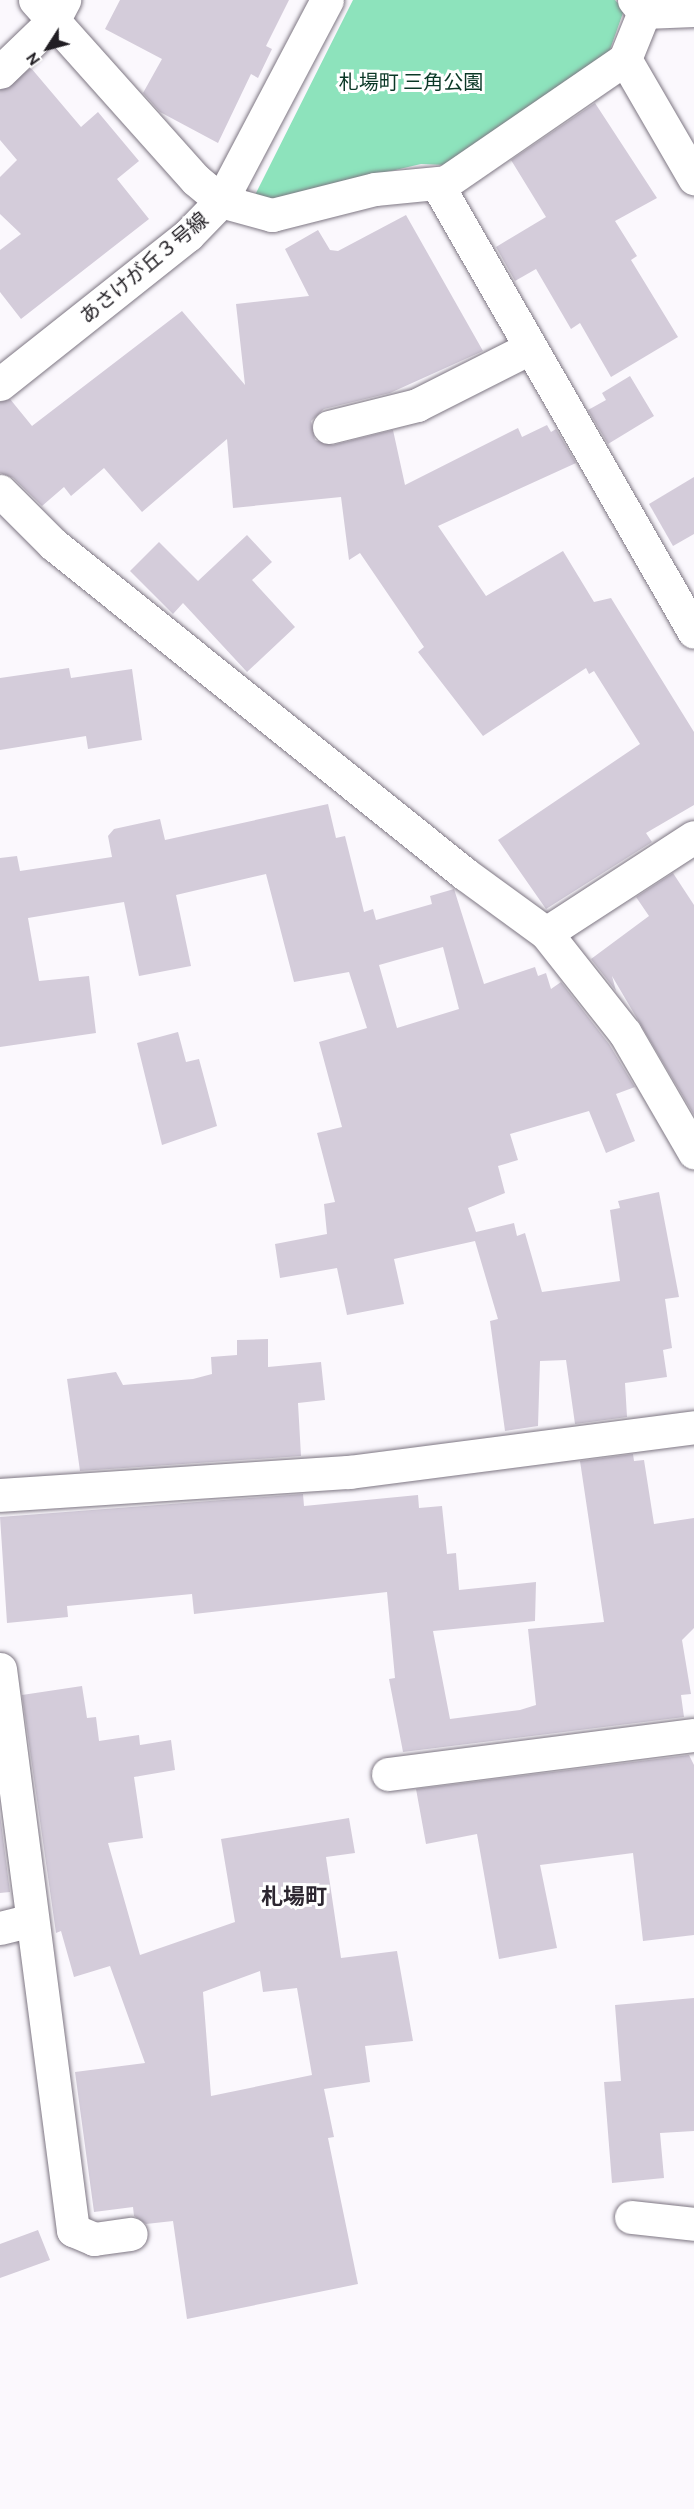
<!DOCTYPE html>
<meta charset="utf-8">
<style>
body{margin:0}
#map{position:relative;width:694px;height:2509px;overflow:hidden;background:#fbf8fd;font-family:Cabin,"Noto Sans JP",sans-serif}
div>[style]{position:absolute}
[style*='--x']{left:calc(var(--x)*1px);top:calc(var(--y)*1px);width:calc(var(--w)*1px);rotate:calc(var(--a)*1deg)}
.green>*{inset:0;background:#8de3bc}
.building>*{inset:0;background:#d4ccda}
.roads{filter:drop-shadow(0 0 2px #7e7783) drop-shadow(0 0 2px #7e7783)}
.minor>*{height:33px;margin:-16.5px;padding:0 16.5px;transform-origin:16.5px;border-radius:16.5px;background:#fff}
span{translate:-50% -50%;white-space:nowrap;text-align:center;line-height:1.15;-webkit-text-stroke:6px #fff;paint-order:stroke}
.park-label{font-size:20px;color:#0a3726}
.street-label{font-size:20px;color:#211e23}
.quarter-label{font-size:22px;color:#2d2731;font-weight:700}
.north{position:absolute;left:18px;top:18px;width:60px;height:60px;-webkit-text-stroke:4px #fff;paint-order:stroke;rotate:234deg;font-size:16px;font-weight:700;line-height:24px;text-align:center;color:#211e23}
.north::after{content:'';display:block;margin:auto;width:21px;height:27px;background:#211e23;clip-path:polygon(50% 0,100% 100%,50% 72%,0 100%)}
</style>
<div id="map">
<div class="green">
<i style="clip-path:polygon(353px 0,615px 0,624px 10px,607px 58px,447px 165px,421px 164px,267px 200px,255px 195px)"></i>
</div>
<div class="building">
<i style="clip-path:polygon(120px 0,289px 0,266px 46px,272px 49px,258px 78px,251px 74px,218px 143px,160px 112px,143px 93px,162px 59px,105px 29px)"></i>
<i style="clip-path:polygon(31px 68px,81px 127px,98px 112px,139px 161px,117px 179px,149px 219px,21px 319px,0 292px,0 250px,21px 234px,0 214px,0 177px,17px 160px,0 140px,0 90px)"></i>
<i style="clip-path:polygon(595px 103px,657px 198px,615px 221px,637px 256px,631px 260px,678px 337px,611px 377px,580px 323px,571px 329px,536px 269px,515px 281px,496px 247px,546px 217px,511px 160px)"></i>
<i style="clip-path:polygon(406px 215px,483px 351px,390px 393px,324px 409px,311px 421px,315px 440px,333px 445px,393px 430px,405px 485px,518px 428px,522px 437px,547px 425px,551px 432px,556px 429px,576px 463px,438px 526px,486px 596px,563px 551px,594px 602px,611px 598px,694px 732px,694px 805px,646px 833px,652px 842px,546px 909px,498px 840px,640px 744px,594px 671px,589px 674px,586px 668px,483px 736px,418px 652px,424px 647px,360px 553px,349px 560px,341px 497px,233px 508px,227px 439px,142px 512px,104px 468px,71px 496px,64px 487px,42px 506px,13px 478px,0 473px,0 402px,10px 399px,32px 426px,182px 311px,245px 385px,236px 304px,309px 296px,285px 249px,318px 230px,330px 250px,338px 251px)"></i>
<i style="clip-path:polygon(630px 376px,654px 416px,608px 444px,588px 410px,606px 400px,602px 393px)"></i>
<i style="clip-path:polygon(694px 477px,694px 534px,673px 546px,649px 504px)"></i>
<i style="clip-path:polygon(247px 535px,272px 562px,252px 580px,295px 627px,247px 672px,183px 603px,173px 614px,130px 571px,159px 542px,198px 581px)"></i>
<i style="clip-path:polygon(69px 668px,71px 678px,132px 669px,142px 740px,88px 749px,86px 736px,0 750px,0 678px)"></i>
<i style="clip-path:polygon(evenodd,328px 804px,336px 838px,345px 836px,364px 912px,373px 909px,376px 920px,432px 904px,430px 896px,454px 889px,484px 984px,535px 967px,538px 976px,546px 973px,551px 989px,561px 982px,609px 1044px,635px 1087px,616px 1094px,635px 1141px,606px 1153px,589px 1111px,510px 1134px,518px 1160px,498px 1166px,505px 1193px,468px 1208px,476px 1232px,514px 1223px,517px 1236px,525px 1233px,542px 1292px,620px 1281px,610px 1210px,620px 1208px,618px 1201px,659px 1192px,679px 1297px,665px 1299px,672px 1348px,663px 1350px,667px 1377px,625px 1383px,627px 1417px,575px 1424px,566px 1360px,540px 1361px,538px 1426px,505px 1431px,490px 1321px,498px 1319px,475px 1241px,394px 1259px,404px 1304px,347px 1315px,337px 1268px,280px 1278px,275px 1244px,327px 1234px,324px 1204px,335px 1202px,317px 1133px,342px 1127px,319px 1042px,367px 1028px,349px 972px,294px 982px,266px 874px,176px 895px,191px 966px,139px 976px,124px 902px,28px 918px,39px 981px,89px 976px,96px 1033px,0 1047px,0 858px,17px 856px,20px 871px,112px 857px,108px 836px,114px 829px,160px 819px,165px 840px,328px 804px,443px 947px,459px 1009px,397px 1028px,379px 965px,443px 947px)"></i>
<i style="clip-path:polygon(673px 873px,694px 905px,694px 1115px,612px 976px,616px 991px,591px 959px,649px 916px,636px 897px)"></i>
<i style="clip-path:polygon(178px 1032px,186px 1062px,199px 1059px,217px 1126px,162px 1145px,137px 1043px)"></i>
<i style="clip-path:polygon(268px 1339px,268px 1367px,321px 1362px,325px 1400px,298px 1403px,301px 1456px,80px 1471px,67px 1379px,116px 1372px,123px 1385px,193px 1379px,212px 1374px,211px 1357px,237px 1355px,237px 1340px)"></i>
<i style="clip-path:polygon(633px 1454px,634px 1461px,644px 1460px,654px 1524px,694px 1518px,694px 1628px,682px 1640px,691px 1694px,681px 1695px,684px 1717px,403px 1752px,389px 1679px,395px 1678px,387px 1592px,194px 1614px,192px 1594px,67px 1606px,68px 1617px,7px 1623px,0 1517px,303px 1494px,304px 1506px,418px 1495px,419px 1508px,442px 1506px,447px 1554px,456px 1553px,459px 1590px,536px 1582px,535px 1621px,433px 1631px,450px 1719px,520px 1710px,536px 1705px,528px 1629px,604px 1622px,580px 1461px)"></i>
<i style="clip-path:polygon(evenodd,82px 1686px,87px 1718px,96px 1717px,99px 1741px,139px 1735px,140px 1745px,171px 1740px,175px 1770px,134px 1777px,143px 1838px,108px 1843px,140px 1955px,235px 1922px,221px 1839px,349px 1818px,355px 1853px,326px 1857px,341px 1958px,397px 1951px,413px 2041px,365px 2046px,370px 2082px,324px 2089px,334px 2137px,328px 2138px,358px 2284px,187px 2319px,173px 2221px,146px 2224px,134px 2216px,133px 2207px,94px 2212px,75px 2072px,145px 2063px,110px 1966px,74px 1977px,61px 1931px,56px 1933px,22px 1695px,82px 1686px,260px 1971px,263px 1992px,297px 1988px,312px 2075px,211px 2096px,203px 1992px,260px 1971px)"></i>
<i style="clip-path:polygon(689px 1755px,694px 1765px,694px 1935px,643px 1941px,633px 1853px,540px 1865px,557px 1948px,499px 1959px,477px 1834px,426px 1844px,416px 1789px)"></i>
<i style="clip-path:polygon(0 1814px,10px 1892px,0 1893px)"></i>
<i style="clip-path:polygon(694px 1998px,694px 2131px,660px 2133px,664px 2178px,612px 2183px,604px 2082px,621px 2081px,615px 2005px)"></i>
<i style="clip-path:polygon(38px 2230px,50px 2260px,0 2278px,0 2244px)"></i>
</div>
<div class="roads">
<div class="minor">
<i style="--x:35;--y:0;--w:241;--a:48.2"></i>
<i style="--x:196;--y:180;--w:33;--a:40"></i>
<i style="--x:221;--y:201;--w:53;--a:15.4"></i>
<i style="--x:272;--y:215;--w:106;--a:-14.2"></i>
<i style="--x:375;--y:189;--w:71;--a:-5.6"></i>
<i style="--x:446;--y:182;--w:217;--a:-34.5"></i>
<i style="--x:634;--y:0;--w:16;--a:50"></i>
<i style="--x:644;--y:12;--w:50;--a:-2.3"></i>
<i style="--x:644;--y:12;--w:51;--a:112"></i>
<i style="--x:625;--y:59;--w:138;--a:59.9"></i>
<i style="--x:0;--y:72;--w:74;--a:-43.9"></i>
<i style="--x:53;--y:21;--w:24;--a:-62"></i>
<i style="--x:437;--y:184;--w:516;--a:60.16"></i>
<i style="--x:0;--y:384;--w:240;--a:-38.4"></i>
<i style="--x:188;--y:235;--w:47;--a:-45.9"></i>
<i style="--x:221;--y:201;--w:227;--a:-62.2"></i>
<i style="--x:329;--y:427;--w:91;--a:-14"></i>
<i style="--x:417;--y:405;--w:124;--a:-26.8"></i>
<i style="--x:0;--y:491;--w:75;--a:45"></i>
<i style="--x:53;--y:544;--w:528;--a:38.69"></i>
<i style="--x:465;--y:874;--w:100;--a:36.1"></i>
<i style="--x:546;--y:933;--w:127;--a:51.7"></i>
<i style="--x:625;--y:1033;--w:138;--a:59.9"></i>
<i style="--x:546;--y:933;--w:176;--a:-33"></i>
<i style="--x:0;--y:1495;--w:350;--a:-3.8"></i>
<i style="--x:349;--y:1472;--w:348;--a:-7.4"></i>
<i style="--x:0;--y:1669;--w:566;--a:82.59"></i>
<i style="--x:73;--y:2230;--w:23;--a:23"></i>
<i style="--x:94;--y:2239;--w:37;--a:-8"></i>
<i style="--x:388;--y:1774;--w:308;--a:-7.3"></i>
<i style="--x:0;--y:1928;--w:33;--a:-14"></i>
<i style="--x:631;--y:2217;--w:63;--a:6.3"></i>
</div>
</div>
<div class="park-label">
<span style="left:411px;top:82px">札場町 三角公園</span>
</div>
<div class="street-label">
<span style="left:144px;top:268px;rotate:-40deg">あさけが丘３号線</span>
</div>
<div class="quarter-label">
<span style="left:294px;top:1897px">札場町</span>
</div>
<div class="north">N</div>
</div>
